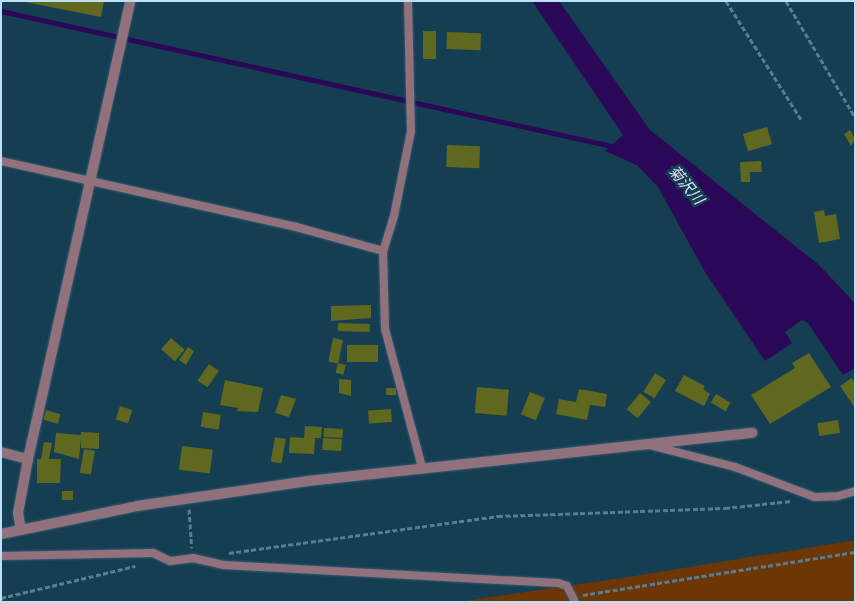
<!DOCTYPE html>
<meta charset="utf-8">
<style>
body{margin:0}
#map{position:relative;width:856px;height:603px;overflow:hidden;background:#153e53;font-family:Overpass,"Noto Sans JP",sans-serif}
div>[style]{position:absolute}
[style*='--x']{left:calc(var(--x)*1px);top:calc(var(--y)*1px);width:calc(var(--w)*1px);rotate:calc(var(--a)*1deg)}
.green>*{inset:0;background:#6c3605}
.water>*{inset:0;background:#2a0757}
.stream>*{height:5px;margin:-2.5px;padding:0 2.5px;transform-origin:2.5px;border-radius:2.5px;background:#2a0757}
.building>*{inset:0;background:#60681f;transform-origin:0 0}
.path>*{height:3px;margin-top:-1.5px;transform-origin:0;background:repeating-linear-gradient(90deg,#567d92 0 5px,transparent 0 7.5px)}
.roads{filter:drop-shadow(0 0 1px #335b70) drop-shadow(0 0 1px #335b70)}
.lane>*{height:8px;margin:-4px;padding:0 4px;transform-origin:4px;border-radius:4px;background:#91717c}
.street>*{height:10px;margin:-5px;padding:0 5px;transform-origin:5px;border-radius:5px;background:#91717c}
span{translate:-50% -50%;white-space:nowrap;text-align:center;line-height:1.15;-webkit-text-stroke:5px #153e53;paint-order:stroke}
.water-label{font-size:15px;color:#e5dffb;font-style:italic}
.frame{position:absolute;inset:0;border:2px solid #bce0f6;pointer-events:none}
</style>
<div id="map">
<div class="green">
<i style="clip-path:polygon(855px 540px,855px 602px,456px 602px,622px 578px)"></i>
</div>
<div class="water">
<i style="clip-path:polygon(532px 1px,559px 1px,650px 130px,819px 265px,851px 299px,855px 304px,855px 368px,843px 375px,808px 323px,802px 320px,785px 332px,792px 343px,765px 361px,705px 272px,658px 187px,637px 165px,605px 151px,623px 135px)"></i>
</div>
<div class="stream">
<i style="--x:1;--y:11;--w:630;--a:12.47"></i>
</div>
<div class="building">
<i style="clip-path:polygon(20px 1px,104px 1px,101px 17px)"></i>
<i style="left:423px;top:31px;width:13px;height:28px"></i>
<i style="left:447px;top:32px;width:34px;height:17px;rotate:2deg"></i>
<i style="left:767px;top:127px;width:18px;height:25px;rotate:74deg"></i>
<i style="clip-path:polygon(850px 130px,855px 139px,851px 146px,844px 134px)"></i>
<i style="left:447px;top:145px;width:33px;height:22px;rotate:2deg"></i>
<i style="clip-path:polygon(761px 161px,762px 172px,750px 172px,750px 182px,741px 182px,740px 162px)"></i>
<i style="clip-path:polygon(824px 210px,825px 216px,836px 214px,840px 239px,819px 243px,814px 212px)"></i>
<i style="clip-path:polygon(371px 305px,371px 318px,331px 321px,331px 306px)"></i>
<i style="left:338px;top:323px;width:32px;height:8px;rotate:2deg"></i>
<i style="left:171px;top:338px;width:18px;height:15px;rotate:41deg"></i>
<i style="left:333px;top:338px;width:10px;height:24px;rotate:11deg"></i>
<i style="left:347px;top:345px;width:31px;height:17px"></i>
<i style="clip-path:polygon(188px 347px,194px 351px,186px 365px,179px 360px)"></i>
<i style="clip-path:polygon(809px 353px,831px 387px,770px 424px,751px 395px,795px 368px,792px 363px)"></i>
<i style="left:338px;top:363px;width:8px;height:10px;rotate:14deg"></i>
<i style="left:209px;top:364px;width:12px;height:20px;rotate:35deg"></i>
<i style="left:655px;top:373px;width:13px;height:22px;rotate:32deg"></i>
<i style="clip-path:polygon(684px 375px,705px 386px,703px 389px,710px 394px,704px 406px,675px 391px)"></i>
<i style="clip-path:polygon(852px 378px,855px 382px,855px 408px,840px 386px)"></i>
<i style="clip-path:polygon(339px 379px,351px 380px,351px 396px,339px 393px)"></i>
<i style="clip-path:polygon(225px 380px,263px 388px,258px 412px,237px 411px,238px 408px,220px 405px)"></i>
<i style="left:477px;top:387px;width:32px;height:26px;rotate:5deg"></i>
<i style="left:386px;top:388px;width:10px;height:7px"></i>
<i style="clip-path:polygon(579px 389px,607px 394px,605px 407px,590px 405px,587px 420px,556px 414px,559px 399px,576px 402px)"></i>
<i style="left:530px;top:392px;width:16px;height:24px;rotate:22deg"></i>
<i style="left:640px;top:393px;width:14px;height:21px;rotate:39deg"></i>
<i style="left:716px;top:394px;width:17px;height:10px;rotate:31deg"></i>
<i style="clip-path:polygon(281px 395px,296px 399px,289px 417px,275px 413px)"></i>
<i style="left:120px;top:406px;width:13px;height:14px;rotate:18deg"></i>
<i style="left:391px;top:409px;width:13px;height:23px;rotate:86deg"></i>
<i style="left:46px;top:410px;width:15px;height:10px;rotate:16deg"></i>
<i style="left:203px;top:412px;width:18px;height:15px;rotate:9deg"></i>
<i style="left:838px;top:420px;width:13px;height:21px;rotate:81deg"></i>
<i style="clip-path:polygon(305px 426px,322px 427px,321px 438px,315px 438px,314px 454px,289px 453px,290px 437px,304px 438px)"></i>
<i style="left:324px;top:428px;width:19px;height:9px;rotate:3deg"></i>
<i style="clip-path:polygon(81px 432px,99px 433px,99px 449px,81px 448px,81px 438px,79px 459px,54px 452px,56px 433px,81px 435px)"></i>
<i style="left:275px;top:437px;width:11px;height:25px;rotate:10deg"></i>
<i style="left:323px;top:438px;width:19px;height:12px;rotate:3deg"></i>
<i style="clip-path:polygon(44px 442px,52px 443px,49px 459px,61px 459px,60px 483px,37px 483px,37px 459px,41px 459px)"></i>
<i style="left:182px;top:446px;width:31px;height:24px;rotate:7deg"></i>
<i style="left:84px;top:449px;width:11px;height:24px;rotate:10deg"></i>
<i style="left:62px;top:491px;width:11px;height:9px"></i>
</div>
<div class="path">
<i style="--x:726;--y:1;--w:140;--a:57.6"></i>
<i style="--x:786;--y:1;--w:135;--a:59.3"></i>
<i style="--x:189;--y:509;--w:39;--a:86"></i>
<i style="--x:229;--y:553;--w:272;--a:-7.8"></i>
<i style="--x:498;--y:516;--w:227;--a:-2"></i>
<i style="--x:725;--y:508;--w:67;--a:-6"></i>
<i style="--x:583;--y:595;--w:275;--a:-9"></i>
<i style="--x:1;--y:598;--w:138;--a:-13.4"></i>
</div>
<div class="roads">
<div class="lane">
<i style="--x:408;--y:1;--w:130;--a:88.7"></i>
<i style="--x:411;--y:131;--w:87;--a:101.3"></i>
<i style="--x:394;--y:216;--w:37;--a:107"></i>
<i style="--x:383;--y:251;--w:78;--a:88.5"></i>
<i style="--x:385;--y:329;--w:143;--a:75"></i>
<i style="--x:1;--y:161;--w:302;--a:12.6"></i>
<i style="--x:296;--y:227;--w:90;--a:15.4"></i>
<i style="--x:653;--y:446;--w:85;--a:14.4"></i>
<i style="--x:735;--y:467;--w:85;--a:20.6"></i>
<i style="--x:815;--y:497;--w:23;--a:-2"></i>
<i style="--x:838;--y:496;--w:18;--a:-16"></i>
<i style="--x:1;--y:556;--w:152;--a:-1.1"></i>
<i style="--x:153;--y:553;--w:19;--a:25"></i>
<i style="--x:170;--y:561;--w:23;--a:-7"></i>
<i style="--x:193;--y:558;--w:32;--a:13"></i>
<i style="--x:224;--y:565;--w:334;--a:3.1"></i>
<i style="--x:558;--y:583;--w:9;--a:18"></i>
<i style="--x:567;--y:586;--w:16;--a:63"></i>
</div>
<div class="street">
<i style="--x:1;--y:452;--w:28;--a:15"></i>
<i style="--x:21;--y:530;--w:17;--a:-100"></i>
<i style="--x:18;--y:513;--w:55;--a:-79.5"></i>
<i style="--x:28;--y:459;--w:469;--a:-77.4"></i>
<i style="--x:1;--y:534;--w:139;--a:-11.6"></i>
<i style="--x:137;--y:506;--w:173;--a:-8.3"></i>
<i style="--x:308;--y:481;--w:447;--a:-6.2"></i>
</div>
</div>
<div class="water-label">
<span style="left:685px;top:186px;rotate:50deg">菊沢川</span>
</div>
<div class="frame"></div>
</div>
